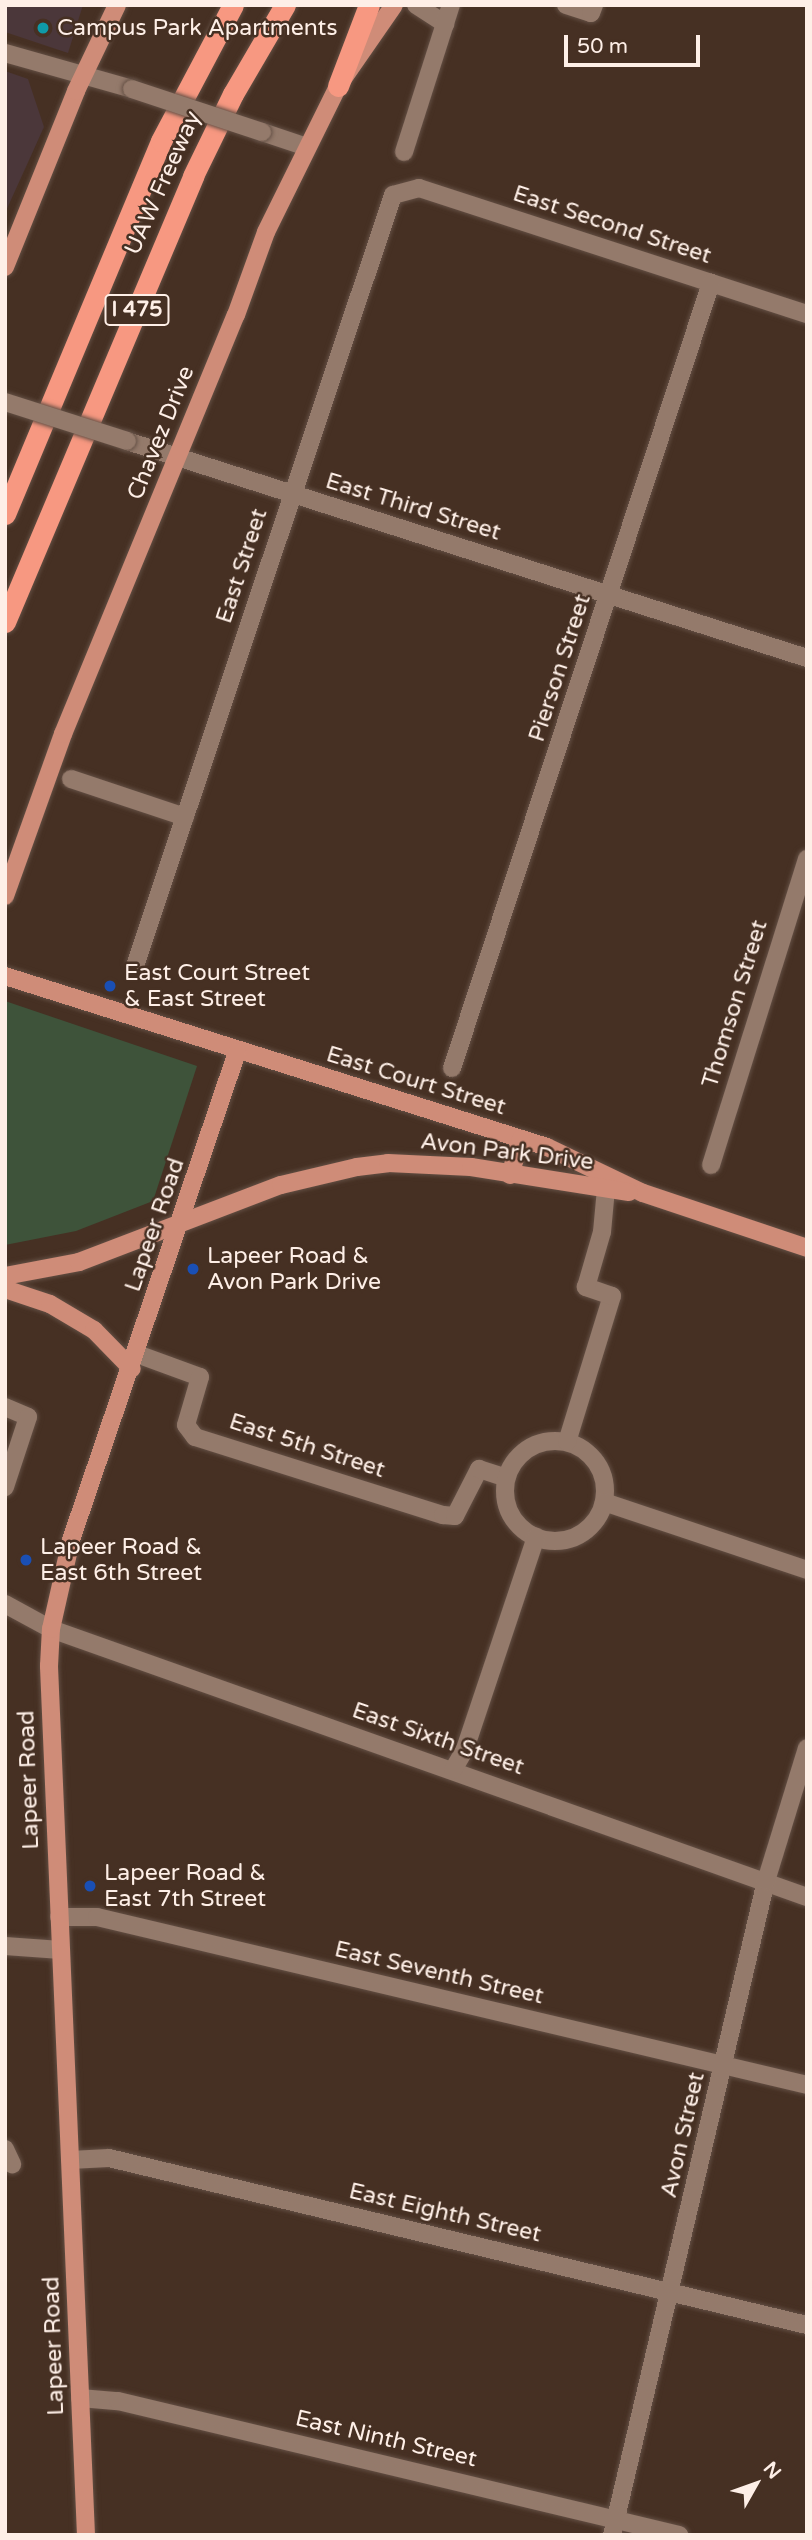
<!DOCTYPE html>
<style>
body{margin:0}
#map{position:relative;width:812px;height:2540px;overflow:hidden;background:#463023;font-family:"Varela Round",sans-serif}
div>[style]{position:absolute}
[style*='--x']{left:calc(var(--x)*1px);top:calc(var(--y)*1px);width:calc(var(--w)*1px);rotate:calc(var(--a)*1deg)}
.commercial>*{inset:0;background:#4b373a}
.green>*{inset:0;background:#3e533a}
.roads{filter:drop-shadow(0 0 2px #634f44) drop-shadow(0 0 2px #634f44)}
.minor>*{height:18px;margin:-9px;padding:0 9px;transform-origin:9px;border-radius:9px;background:#947a6b}
.minor>.ring{margin:-9px;padding:0;box-sizing:content-box;background:none;border:18px solid #947a6b;border-radius:50%}
.major>*{height:18px;margin:-9px;padding:0 9px;transform-origin:9px;border-radius:9px;background:#cf8c78}
.highway>*{height:21px;margin:-10.5px;padding:0 10.5px;transform-origin:10.5px;border-radius:10.5px;background:#f79881}
.bridges{filter:drop-shadow(0 0 2px #634f44) drop-shadow(0 0 2px #634f44)}
.minor-bridge>*{height:18px;margin:-9px;padding:0 9px;transform-origin:9px;border-radius:9px;background:#947a6b}
.dots>*{width:19px;height:19px;translate:-50% -50%;box-sizing:border-box;border:4px solid #463023;border-radius:50%}
span{translate:-50% -50%;white-space:nowrap;text-align:center;line-height:1.15;-webkit-text-stroke:5px #463023;paint-order:stroke}
.shield-label span{padding:2px 5px;background:#463023;border:2px solid;border-radius:5px;-webkit-text-stroke-width:0}
.shield-label{font-size:21px;color:#feefe7;font-weight:700}
.poi-label{font-size:23px;color:#feefe7}
.left{translate:0 -50%;text-align:left}
.street-label{font-size:23px;color:#feefe7}
.frame{position:absolute;inset:0;border:7px solid #feefe7;pointer-events:none}
.north{position:absolute;left:721px;top:2449px;width:70px;height:70px;-webkit-text-stroke:5px #463023;paint-order:stroke;rotate:50deg;font-size:19px;font-weight:700;line-height:28px;text-align:center;color:#feefe7}
.north::after{content:'';display:block;margin:auto;width:24px;height:32px;background:#feefe7;clip-path:polygon(50% 0,100% 100%,50% 72%,0 100%)}
.scale{position:absolute;left:564px;top:35px;width:136px;height:32px;box-sizing:border-box;border:4px solid #feefe7;border-top:0;padding-left:9px;font-size:21px;line-height:24px;white-space:nowrap;color:#feefe7;-webkit-text-stroke:5px #463023;paint-order:stroke}
</style>
<div id="map">
<div class="commercial">
<i style="clip-path:polygon(5px 5px,83px 5px,68px 53px,5px 32px)"></i>
<i style="clip-path:polygon(5px 71px,28px 79px,44px 127px,5px 213px)"></i>
</div>
<div class="green">
<i style="clip-path:polygon(5px 1001px,197px 1066px,153px 1201px,76px 1231px,5px 1245px)"></i>
</div>
<div class="roads">
<div class="minor">
<i style="--x:416;--y:5;--w:35;--a:33"></i>
<i style="--x:566;--y:5;--w:26;--a:18"></i>
<i style="--x:591;--y:13;--w:9;--a:-69"></i>
<i style="--x:5;--y:53;--w:132;--a:15.8"></i>
<i style="--x:262;--y:132;--w:47;--a:18.4"></i>
<i style="--x:404;--y:152;--w:154;--a:-72.3"></i>
<i style="--x:127;--y:441;--w:714;--a:17.7"></i>
<i style="--x:71;--y:779;--w:120;--a:18.4"></i>
<i style="--x:136;--y:963;--w:810;--a:-71.5"></i>
<i style="--x:393;--y:195;--w:27;--a:-15"></i>
<i style="--x:419;--y:188;--w:408;--a:18"></i>
<i style="--x:452;--y:1068;--w:827;--a:-71.74"></i>
<i style="--x:711;--y:1165;--w:321;--a:-72.6"></i>
<i style="--x:137;--y:1354;--w:67;--a:20.1"></i>
<i style="--x:200;--y:1377;--w:50;--a:106.3"></i>
<i style="--x:186;--y:1425;--w:15;--a:53"></i>
<i style="--x:195;--y:1437;--w:260;--a:17.5"></i>
<i style="--x:443;--y:1515;--w:12;--a:5"></i>
<i style="--x:455;--y:1516;--w:53;--a:-62.9"></i>
<i style="--x:479;--y:1469;--w:28;--a:18"></i>
<i style="--x:5;--y:1407;--w:25;--a:23"></i>
<i style="--x:28;--y:1417;--w:74;--a:108.2"></i>
<i class="ring" style="left:505px;top:1441px;width:82px;height:82px"></i>
<i style="--x:567;--y:1442;--w:153;--a:-72.9"></i>
<i style="--x:612;--y:1296;--w:28;--a:-161"></i>
<i style="--x:586;--y:1287;--w:57;--a:-73.8"></i>
<i style="--x:602;--y:1232;--w:43;--a:-84.7"></i>
<i style="--x:604;--y:1502;--w:214;--a:18.5"></i>
<i style="--x:5;--y:1604;--w:52;--a:28.5"></i>
<i style="--x:51;--y:1629;--w:802;--a:19.52"></i>
<i style="--x:453;--y:1770;--w:24;--a:-60"></i>
<i style="--x:465;--y:1749;--w:224;--a:-71.5"></i>
<i style="--x:59;--y:1917;--w:38;--a:0"></i>
<i style="--x:97;--y:1917;--w:730;--a:13.31"></i>
<i style="--x:5;--y:1946;--w:56;--a:4.1"></i>
<i style="--x:5;--y:2149;--w:17;--a:65"></i>
<i style="--x:70;--y:2160;--w:39;--a:-3"></i>
<i style="--x:109;--y:2158;--w:718;--a:13.46"></i>
<i style="--x:80;--y:2398;--w:38;--a:5"></i>
<i style="--x:118;--y:2401;--w:577;--a:13.43"></i>
<i style="--x:612;--y:2535;--w:672;--a:-76.75"></i>
<i style="--x:766;--y:1881;--w:139;--a:-72.9"></i>
</div>
<div class="major">
<i style="--x:5;--y:267;--w:190;--a:-68"></i>
<i style="--x:76;--y:91;--w:95;--a:-64.5"></i>
<i style="--x:5;--y:896;--w:172;--a:-70.3"></i>
<i style="--x:63;--y:734;--w:453;--a:-67.6"></i>
<i style="--x:236;--y:315;--w:88;--a:-70.1"></i>
<i style="--x:266;--y:232;--w:163;--a:-63.7"></i>
<i style="--x:338;--y:86;--w:98;--a:-55.3"></i>
<i style="--x:5;--y:976;--w:568;--a:17.51"></i>
<i style="--x:547;--y:1147;--w:106;--a:25.6"></i>
<i style="--x:643;--y:1193;--w:173;--a:18.5"></i>
<i style="--x:510;--y:1175;--w:38;--a:-73"></i>
<i style="--x:5;--y:1276;--w:75;--a:-10.7"></i>
<i style="--x:79;--y:1262;--w:216;--a:-20.9"></i>
<i style="--x:281;--y:1185;--w:78;--a:-13.3"></i>
<i style="--x:357;--y:1167;--w:31;--a:-7"></i>
<i style="--x:388;--y:1163;--w:83;--a:2.8"></i>
<i style="--x:471;--y:1167;--w:160;--a:9"></i>
<i style="--x:5;--y:1289;--w:47;--a:18.4"></i>
<i style="--x:50;--y:1304;--w:51;--a:30.6"></i>
<i style="--x:94;--y:1330;--w:54;--a:45.7"></i>
<i style="--x:86;--y:2535;--w:870;--a:-92.44"></i>
<i style="--x:49;--y:1666;--w:37;--a:-87"></i>
<i style="--x:51;--y:1629;--w:91;--a:-77.3"></i>
<i style="--x:71;--y:1540;--w:515;--a:-71.21"></i>
</div>
<div class="highway">
<i style="--x:338;--y:86;--w:87;--a:-69.1"></i>
<i style="--x:5;--y:514;--w:404;--a:-67.3"></i>
<i style="--x:161;--y:141;--w:154;--a:-62.1"></i>
<i style="--x:5;--y:622;--w:484;--a:-67.1"></i>
<i style="--x:193;--y:176;--w:91;--a:-64"></i>
<i style="--x:233;--y:94;--w:103;--a:-59.7"></i>
</div>
</div>
<div class="bridges">
<div class="minor-bridge">
<i style="--x:132;--y:89;--w:137;--a:18.3"></i>
<i style="--x:5;--y:402;--w:128;--a:17.7"></i>
</div>
</div>
<div class="dots">
<i style="left:43px;top:28px;background:#0f9aa8"></i>
<i style="left:110px;top:986px;background:#1a4fb4"></i>
<i style="left:193px;top:1269px;background:#1a4fb4"></i>
<i style="left:26px;top:1560px;background:#1a4fb4"></i>
<i style="left:90px;top:1886px;background:#1a4fb4"></i>
</div>
<div class="shield-label">
<span style="left:137px;top:310px">I 475</span>
</div>
<div class="poi-label">
<span class="left" style="left:57px;top:28px">Campus Park Apartments</span>
<span class="left" style="left:124px;top:986px">East Court Street<br>&amp; East Street</span>
<span class="left" style="left:207px;top:1269px">Lapeer Road &amp;<br>Avon Park Drive</span>
<span class="left" style="left:40px;top:1560px">Lapeer Road &amp;<br>East 6th Street</span>
<span class="left" style="left:104px;top:1886px">Lapeer Road &amp;<br>East 7th Street</span>
</div>
<div class="street-label">
<span style="left:163px;top:183px;rotate:-66deg">UAW Freeway</span>
<span style="left:612px;top:225px;rotate:18deg">East Second Street</span>
<span style="left:161px;top:433px;rotate:-68deg">Chavez Drive</span>
<span style="left:413px;top:507px;rotate:17deg">East Third Street</span>
<span style="left:242px;top:566px;rotate:-72deg">East Street</span>
<span style="left:560px;top:668px;rotate:-72deg">Pierson Street</span>
<span style="left:735px;top:1004px;rotate:-73deg">Thomson Street</span>
<span style="left:416px;top:1081px;rotate:17deg">East Court Street</span>
<span style="left:507px;top:1152px;rotate:7deg">Avon Park Drive</span>
<span style="left:155px;top:1225px;rotate:-71deg">Lapeer Road</span>
<span style="left:307px;top:1446px;rotate:18deg">East 5th Street</span>
<span style="left:438px;top:1739px;rotate:19deg">East Sixth Street</span>
<span style="left:29px;top:1780px;rotate:-92deg">Lapeer Road</span>
<span style="left:439px;top:1973px;rotate:13deg">East Seventh Street</span>
<span style="left:683px;top:2135px;rotate:-77deg">Avon Street</span>
<span style="left:445px;top:2213px;rotate:13deg">East Eighth Street</span>
<span style="left:54px;top:2346px;rotate:-92deg">Lapeer Road</span>
<span style="left:386px;top:2439px;rotate:13deg">East Ninth Street</span>
</div>
<div class="frame"></div>
<div class="north">N</div>
<div class="scale">50 m</div>
</div>
